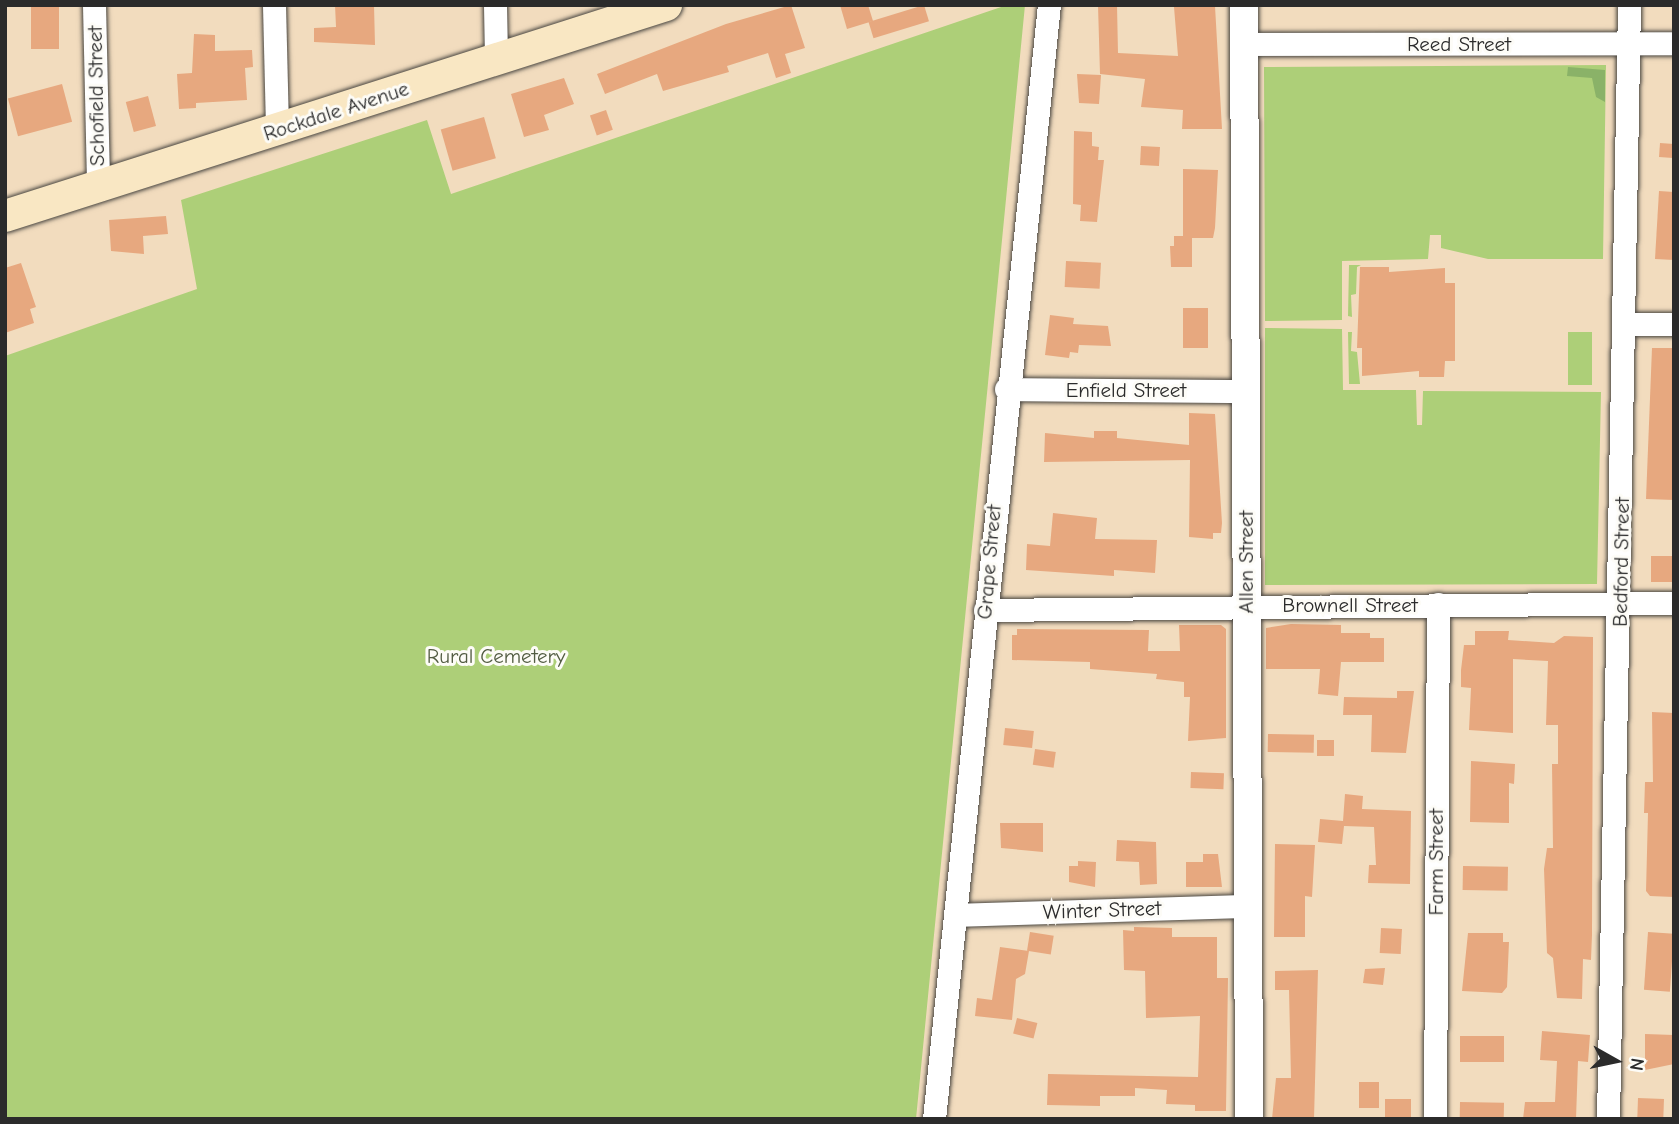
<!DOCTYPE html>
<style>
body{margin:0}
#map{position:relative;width:1679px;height:1124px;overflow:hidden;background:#f2dcbe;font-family:"Comic Neue",sans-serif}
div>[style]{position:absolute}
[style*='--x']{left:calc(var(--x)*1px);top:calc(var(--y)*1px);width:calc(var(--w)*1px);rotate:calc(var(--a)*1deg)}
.green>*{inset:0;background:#adcf78;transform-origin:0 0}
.forest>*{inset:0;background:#8ab268}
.building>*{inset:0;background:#e7a87f;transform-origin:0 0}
.roads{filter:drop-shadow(0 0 2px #494641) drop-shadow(0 0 2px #494641)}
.minor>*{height:23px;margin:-11.5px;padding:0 11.5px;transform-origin:11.5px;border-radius:11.5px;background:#fff}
.tertiary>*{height:28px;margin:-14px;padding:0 14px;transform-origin:14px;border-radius:14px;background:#fff}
.secondary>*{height:32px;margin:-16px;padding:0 16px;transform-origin:16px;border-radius:16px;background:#f9e7c3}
span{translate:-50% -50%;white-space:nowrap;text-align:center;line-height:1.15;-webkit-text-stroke:6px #fdfcf7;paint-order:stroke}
.street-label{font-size:21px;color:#2b2b2b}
.park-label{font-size:21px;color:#525c42}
.frame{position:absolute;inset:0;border:7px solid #2b2b2b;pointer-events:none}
.north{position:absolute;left:1581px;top:1026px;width:70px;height:70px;-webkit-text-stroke:5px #fdfcf7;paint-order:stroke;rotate:99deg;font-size:19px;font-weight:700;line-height:28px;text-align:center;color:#2b2b2b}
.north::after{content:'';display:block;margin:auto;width:24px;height:32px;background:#2b2b2b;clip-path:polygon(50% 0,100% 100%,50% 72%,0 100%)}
</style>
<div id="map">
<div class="green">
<i style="clip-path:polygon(1007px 5px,1025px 5px,916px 1119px,5px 1119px,5px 356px,197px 289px,181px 200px,427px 120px,451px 194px)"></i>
<i style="clip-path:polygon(1606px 65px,1603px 259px,1488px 259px,1441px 248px,1441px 235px,1430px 235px,1428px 259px,1342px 261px,1342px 320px,1265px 321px,1264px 67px)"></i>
<i style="clip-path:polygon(1349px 265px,1361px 265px,1357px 267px,1356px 294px,1351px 295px,1352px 317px,1348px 316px)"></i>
<i style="clip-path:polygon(1265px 328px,1342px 329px,1343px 390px,1416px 390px,1417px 425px,1422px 425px,1423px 391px,1601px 392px,1597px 584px,1265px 585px)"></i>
<i style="clip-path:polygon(1348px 332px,1352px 332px,1351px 351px,1357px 352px,1360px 384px,1349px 384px)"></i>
<i style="left:1592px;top:332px;width:53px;height:24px;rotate:90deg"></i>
</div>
<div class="forest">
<i style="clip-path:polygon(1568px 67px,1605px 70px,1605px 102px,1596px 97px,1592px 78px,1567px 76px)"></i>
</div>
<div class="building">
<i style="clip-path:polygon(335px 5px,374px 5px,375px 45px,314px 42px,314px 28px,336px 27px)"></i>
<i style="clip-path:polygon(791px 5px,805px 48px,785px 54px,791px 73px,776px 78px,768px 53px,727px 66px,729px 72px,663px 91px,657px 74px,605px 94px,597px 74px,726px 24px)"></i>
<i style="clip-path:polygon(840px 5px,868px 5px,873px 21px,847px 29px)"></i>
<i style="left:924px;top:5px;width:17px;height:58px;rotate:73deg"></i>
<i style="clip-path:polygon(1098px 5px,1117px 5px,1118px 53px,1178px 56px,1174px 7px,1215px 6px,1222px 129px,1182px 129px,1183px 110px,1141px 107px,1145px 79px,1100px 74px)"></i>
<i style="left:31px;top:7px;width:28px;height:42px"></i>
<i style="clip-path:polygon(194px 34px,215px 35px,215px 51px,252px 50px,253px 67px,245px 68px,247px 100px,196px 103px,196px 108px,179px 109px,177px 74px,192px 73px)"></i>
<i style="clip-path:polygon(1077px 74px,1101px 75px,1099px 104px,1079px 103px)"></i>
<i style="clip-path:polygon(564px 78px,574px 104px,544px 115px,549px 130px,524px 137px,511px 94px)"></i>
<i style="left:62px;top:84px;width:39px;height:56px;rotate:75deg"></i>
<i style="left:148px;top:96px;width:31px;height:23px;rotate:75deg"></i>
<i style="left:606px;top:110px;width:21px;height:17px;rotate:71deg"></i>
<i style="left:484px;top:117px;width:43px;height:45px;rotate:74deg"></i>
<i style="clip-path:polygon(1074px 131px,1092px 132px,1092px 146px,1099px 147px,1098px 160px,1104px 160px,1097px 222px,1080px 221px,1081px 205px,1073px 204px)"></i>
<i style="left:1660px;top:143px;width:14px;height:14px;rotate:4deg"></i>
<i style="left:1141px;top:146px;width:19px;height:19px;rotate:3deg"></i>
<i style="clip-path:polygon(1183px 169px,1218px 170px,1215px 228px,1213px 238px,1192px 238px,1192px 267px,1171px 267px,1170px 246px,1174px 246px,1174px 236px,1183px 236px)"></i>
<i style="clip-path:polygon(1659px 191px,1674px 192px,1674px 260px,1655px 259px)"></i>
<i style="clip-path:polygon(166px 216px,168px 234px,143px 236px,144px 254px,111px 251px,109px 220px)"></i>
<i style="left:1066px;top:261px;width:35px;height:26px;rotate:3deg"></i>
<i style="clip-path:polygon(21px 263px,36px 307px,30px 309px,34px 323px,5px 333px,5px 268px)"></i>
<i style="clip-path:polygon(1360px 267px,1389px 267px,1389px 272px,1445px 268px,1445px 283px,1455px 283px,1455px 361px,1445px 361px,1444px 377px,1419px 377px,1419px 371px,1362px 376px,1362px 348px,1357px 348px)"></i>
<i style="left:1183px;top:308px;width:25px;height:40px"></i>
<i style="clip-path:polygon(1050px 315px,1074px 318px,1073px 324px,1108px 326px,1111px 346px,1079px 345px,1078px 353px,1070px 352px,1069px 358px,1045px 355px)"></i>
<i style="clip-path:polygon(1652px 348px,1674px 348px,1674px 500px,1646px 499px)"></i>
<i style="clip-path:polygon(1189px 413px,1215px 414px,1222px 523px,1221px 533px,1213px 533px,1213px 539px,1189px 537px,1190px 460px,1044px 462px,1045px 433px,1094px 438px,1094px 431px,1117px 431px,1117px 438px,1189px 445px)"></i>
<i style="clip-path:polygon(1053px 513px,1097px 518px,1095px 539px,1157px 540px,1155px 573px,1114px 570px,1114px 576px,1026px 570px,1027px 544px,1050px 546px)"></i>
<i style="left:1651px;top:556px;width:23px;height:26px"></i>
<i style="clip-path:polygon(1291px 624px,1341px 625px,1341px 633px,1370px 633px,1370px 638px,1384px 638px,1384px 662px,1341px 662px,1338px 696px,1318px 694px,1320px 669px,1266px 669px,1266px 628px)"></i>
<i style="clip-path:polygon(1179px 625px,1221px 625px,1226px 629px,1226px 738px,1188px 741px,1190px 697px,1184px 697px,1184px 682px,1156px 679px,1157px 674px,1090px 669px,1090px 662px,1012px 660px,1012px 635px,1017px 635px,1017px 629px,1149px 630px,1148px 651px,1180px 651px)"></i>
<i style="clip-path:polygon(1475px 631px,1509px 631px,1508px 640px,1554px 643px,1564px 636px,1593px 637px,1592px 935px,1591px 960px,1583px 959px,1582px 999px,1557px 998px,1553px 958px,1547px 953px,1544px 869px,1547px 848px,1553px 848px,1552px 764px,1558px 764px,1558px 725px,1546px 725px,1548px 661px,1513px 659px,1513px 733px,1469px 730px,1471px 688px,1461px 687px,1461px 670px,1464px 645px,1475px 645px)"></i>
<i style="clip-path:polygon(1397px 691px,1414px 691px,1406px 753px,1371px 752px,1372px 715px,1343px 715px,1344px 697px,1397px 698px)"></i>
<i style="clip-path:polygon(1652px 712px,1674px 713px,1674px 897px,1650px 896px,1646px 891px,1648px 813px,1644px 813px,1645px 782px,1653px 782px)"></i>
<i style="left:1005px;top:728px;width:29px;height:17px;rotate:6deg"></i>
<i style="left:1268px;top:734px;width:46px;height:18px;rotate:1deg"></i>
<i style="left:1317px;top:740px;width:17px;height:16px"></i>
<i style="left:1035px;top:749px;width:21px;height:16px;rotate:8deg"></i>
<i style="clip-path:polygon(1471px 761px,1515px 764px,1514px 784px,1509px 783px,1509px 823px,1470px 822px)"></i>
<i style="left:1191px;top:772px;width:33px;height:16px;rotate:2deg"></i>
<i style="clip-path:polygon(1345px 794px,1363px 796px,1362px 809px,1411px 811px,1410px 884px,1368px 883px,1369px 865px,1376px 865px,1374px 827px,1344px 826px,1342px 844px,1318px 842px,1320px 819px,1343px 821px)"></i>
<i style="clip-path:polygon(1000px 823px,1043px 823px,1043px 852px,1001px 848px)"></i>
<i style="clip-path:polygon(1117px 840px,1156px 842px,1157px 884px,1140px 885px,1139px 862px,1116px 861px)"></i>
<i style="clip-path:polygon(1275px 844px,1315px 845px,1312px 897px,1305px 896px,1305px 937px,1274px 937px)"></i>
<i style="clip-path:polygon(1203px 854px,1218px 854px,1222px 887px,1186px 887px,1186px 862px,1203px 862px)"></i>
<i style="clip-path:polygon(1078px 861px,1096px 862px,1095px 887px,1069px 882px,1069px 866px,1078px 866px)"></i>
<i style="left:1463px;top:866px;width:45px;height:24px;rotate:1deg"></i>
<i style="clip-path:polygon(1134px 927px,1172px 928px,1172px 937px,1217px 937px,1217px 978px,1228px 978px,1226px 1111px,1195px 1111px,1195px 1105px,1166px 1104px,1167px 1090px,1135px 1088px,1135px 1096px,1100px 1096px,1100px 1106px,1047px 1105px,1048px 1074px,1198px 1077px,1200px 1016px,1146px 1018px,1145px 971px,1124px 970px,1123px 930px,1134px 931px)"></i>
<i style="left:1381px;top:928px;width:21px;height:25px;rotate:3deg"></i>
<i style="left:1030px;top:932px;width:24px;height:19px;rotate:9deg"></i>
<i style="left:1648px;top:932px;width:26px;height:58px;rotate:4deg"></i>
<i style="clip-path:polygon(1468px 933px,1503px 933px,1503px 942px,1509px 942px,1507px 987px,1502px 993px,1462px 991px)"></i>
<i style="clip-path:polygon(1000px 947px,1029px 951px,1025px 974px,1016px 979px,1012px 1020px,975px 1016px,977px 998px,992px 1000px)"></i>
<i style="clip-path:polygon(1385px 968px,1383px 985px,1363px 983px,1365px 969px)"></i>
<i style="clip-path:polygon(1318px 970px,1314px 1119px,1272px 1119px,1276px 1078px,1291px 1078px,1289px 990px,1275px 990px,1275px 971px)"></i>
<i style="left:1017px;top:1018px;width:21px;height:16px;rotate:14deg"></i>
<i style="clip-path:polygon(1542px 1031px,1590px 1035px,1588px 1062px,1578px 1061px,1576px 1119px,1523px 1119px,1525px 1102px,1555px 1102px,1557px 1061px,1540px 1060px)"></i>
<i style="clip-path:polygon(1645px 1034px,1674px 1035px,1674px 1064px,1645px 1070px)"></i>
<i style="left:1460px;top:1036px;width:44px;height:26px"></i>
<i style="left:1359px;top:1082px;width:20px;height:26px"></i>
<i style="left:1638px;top:1098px;width:26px;height:21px;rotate:2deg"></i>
<i style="left:1385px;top:1099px;width:26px;height:20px"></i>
<i style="left:1460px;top:1102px;width:44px;height:17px;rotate:1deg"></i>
</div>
<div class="roads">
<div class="minor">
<i style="--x:94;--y:5;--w:183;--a:88.7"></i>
<i style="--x:274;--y:5;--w:124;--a:88.6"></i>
<i style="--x:495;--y:5;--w:54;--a:88.9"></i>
<i style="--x:1244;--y:44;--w:430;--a:-0.1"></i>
<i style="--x:1625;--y:324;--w:49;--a:0"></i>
<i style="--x:1006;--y:389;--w:239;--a:0.5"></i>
<i style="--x:985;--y:610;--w:689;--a:-0.58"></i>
<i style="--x:956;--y:915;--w:292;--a:-1.8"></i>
<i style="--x:934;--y:1119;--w:1120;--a:-84.11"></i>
<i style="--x:1435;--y:1119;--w:515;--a:-89.67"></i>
<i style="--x:1608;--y:1119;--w:1114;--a:-88.92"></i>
</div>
<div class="tertiary">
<i style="--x:1244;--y:5;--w:1114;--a:89.74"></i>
</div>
<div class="secondary">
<i style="--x:5;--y:216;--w:694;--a:-17.7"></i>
</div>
</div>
<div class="street-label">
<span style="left:1459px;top:44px">Reed Street</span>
<span style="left:96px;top:96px;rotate:-91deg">Schofield Street</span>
<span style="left:336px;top:111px;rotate:-18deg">Rockdale Avenue</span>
<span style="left:1126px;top:390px">Enfield Street</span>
<span style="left:989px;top:562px;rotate:-85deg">Grape Street</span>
<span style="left:1246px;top:562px;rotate:-90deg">Allen Street</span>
<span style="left:1621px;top:562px;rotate:-89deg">Bedford Street</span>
<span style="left:1350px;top:605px">Brownell Street</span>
<span style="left:1436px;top:862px;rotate:-90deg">Farm Street</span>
<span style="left:1102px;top:910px;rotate:-2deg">Winter Street</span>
</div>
<div class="park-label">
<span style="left:496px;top:656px">Rural Cemetery</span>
</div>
<div class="frame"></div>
<div class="north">N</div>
</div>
